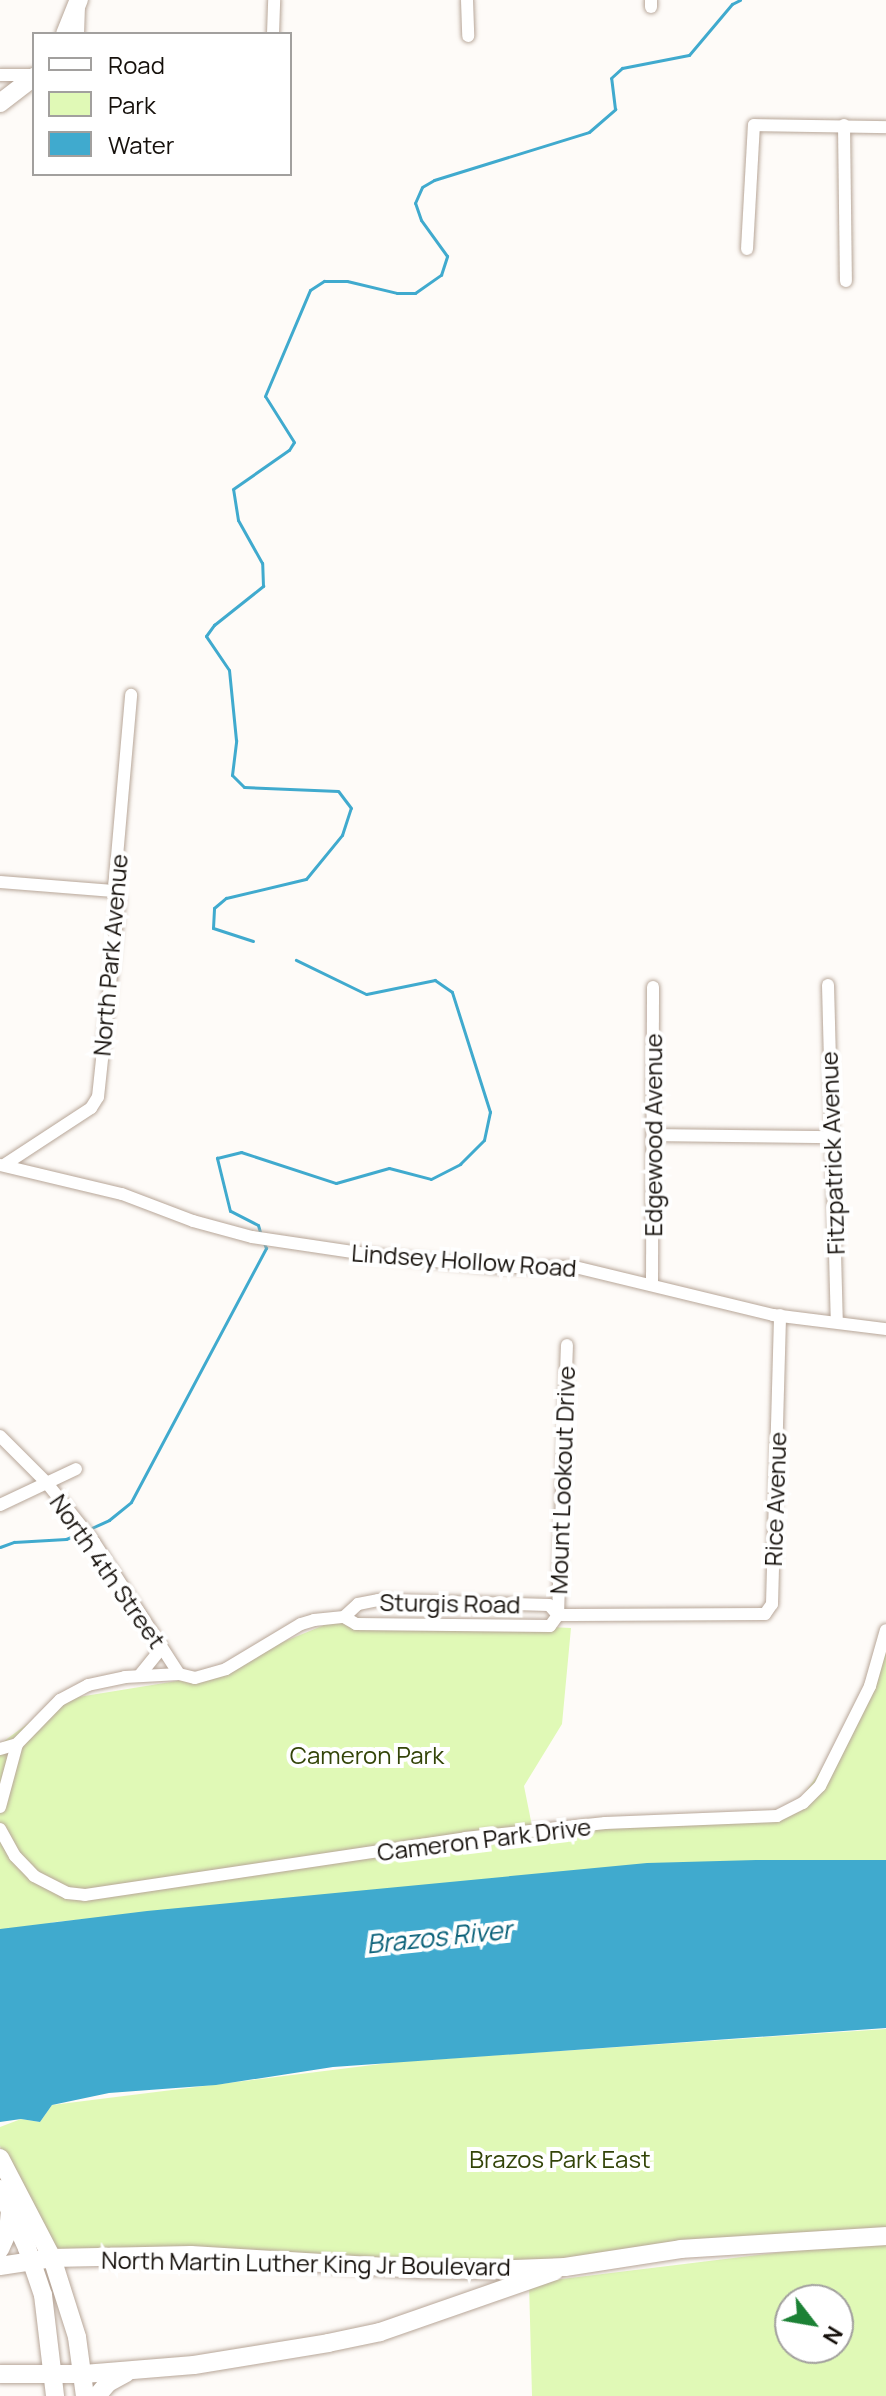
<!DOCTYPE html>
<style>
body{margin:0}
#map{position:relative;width:886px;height:2396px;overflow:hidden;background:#fefbf8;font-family:Manrope,sans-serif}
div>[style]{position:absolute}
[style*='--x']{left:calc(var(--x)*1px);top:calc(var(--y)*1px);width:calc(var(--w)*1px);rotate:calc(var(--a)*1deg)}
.green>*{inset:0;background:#e0f9b6}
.water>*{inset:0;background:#40aace}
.stream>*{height:3px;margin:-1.5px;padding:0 1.5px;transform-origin:1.5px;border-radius:1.5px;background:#40aace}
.roads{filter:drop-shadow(0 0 2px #b7a698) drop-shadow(0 0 2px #b7a698)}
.minor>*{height:12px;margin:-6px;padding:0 6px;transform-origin:6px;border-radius:6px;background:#fff}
.secondary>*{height:18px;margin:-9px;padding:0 9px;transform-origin:9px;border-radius:9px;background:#fff}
span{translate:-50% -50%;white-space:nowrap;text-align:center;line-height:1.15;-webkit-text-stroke:8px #fff;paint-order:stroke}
.street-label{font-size:24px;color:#16110c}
.park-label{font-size:24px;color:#334408}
.water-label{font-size:26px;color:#0a6179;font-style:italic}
.legend{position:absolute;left:32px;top:32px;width:260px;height:144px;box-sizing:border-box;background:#fff;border:2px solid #a2a09e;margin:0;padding:10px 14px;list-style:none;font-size:24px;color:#16110c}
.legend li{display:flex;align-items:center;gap:16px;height:40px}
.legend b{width:40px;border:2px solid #a2a09e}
.north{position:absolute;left:774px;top:2284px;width:80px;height:80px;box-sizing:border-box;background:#fff;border:2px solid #a2a09e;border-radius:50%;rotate:121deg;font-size:22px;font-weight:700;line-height:32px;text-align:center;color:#16110c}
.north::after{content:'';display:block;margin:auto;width:28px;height:36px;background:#1c8135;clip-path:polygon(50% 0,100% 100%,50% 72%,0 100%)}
</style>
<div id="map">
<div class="green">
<i style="clip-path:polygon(344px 1617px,571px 1628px,562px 1724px,524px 1786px,533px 1831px,793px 1809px,841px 1743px,886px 1646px,886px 1861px,661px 1863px,55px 1922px,0 1935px,0 1744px,60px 1700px,195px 1678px)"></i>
<i style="clip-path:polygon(evenodd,886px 2029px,886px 2396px,532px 2396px,529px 2283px,855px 2243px,565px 2267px,52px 2258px,0 2146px,0 2127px,21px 2119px,40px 2122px,52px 2105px,397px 2062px,886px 2029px,790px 2300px,838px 2300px,838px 2348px,790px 2348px,790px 2300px)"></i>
</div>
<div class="water">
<i style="clip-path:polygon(756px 1860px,886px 1860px,886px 2028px,333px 2067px,216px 2085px,109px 2093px,52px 2105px,40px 2122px,21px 2119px,0 2122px,0 1929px,147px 1911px,647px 1863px)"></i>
</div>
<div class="stream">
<i style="--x:253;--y:941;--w:42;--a:-162"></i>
<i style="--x:213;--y:928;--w:20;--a:-87"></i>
<i style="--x:214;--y:908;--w:16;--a:-40"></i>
<i style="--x:226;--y:898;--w:82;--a:-13.4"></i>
<i style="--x:306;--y:879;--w:57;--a:-50.7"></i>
<i style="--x:342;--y:835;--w:28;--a:-72"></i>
<i style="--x:351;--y:808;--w:21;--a:-127"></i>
<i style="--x:338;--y:791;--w:94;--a:-177.6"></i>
<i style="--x:244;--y:787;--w:17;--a:-135"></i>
<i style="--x:232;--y:775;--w:35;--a:-83"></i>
<i style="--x:236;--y:740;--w:70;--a:-95.7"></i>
<i style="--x:229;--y:670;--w:41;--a:-124.1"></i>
<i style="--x:206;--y:636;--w:14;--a:-54"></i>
<i style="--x:214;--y:625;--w:63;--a:-38.5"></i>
<i style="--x:263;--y:586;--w:23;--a:-92"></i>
<i style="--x:262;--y:563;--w:49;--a:-119.2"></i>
<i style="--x:238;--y:520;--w:31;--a:-99"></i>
<i style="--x:233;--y:489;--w:68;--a:-34.9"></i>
<i style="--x:289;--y:450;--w:9;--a:-58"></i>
<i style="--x:294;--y:442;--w:54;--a:-122.2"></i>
<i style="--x:265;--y:396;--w:115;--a:-67"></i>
<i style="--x:310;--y:290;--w:17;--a:-33"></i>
<i style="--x:324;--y:281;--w:23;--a:0"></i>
<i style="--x:347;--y:281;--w:51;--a:13.5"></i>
<i style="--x:397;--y:293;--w:18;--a:0"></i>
<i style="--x:415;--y:293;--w:32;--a:-35"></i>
<i style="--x:441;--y:275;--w:20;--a:-72"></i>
<i style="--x:447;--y:256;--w:44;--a:-125.8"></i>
<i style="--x:421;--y:220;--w:18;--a:-109"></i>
<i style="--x:415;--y:203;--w:17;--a:-66"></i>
<i style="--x:422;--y:187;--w:14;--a:-30"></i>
<i style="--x:434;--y:180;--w:162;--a:-17.2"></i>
<i style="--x:589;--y:132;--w:35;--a:-41"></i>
<i style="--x:615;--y:109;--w:31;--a:-97"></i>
<i style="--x:611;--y:78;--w:15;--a:-42"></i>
<i style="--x:622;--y:68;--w:68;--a:-11"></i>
<i style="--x:689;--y:55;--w:67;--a:-49.9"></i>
<i style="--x:732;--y:4;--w:9;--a:-27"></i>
<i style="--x:260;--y:1232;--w:7;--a:-106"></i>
<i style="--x:258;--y:1225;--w:31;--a:-153"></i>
<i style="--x:230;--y:1211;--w:55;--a:-103.8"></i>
<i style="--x:217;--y:1158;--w:25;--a:-14"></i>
<i style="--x:241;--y:1152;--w:100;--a:18.1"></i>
<i style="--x:336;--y:1183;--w:55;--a:-15.8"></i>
<i style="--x:389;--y:1168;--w:43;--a:14.7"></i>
<i style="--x:431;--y:1179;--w:33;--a:-27"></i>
<i style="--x:460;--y:1164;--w:34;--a:-45"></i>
<i style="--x:484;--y:1140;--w:29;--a:-78"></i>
<i style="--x:490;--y:1112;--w:126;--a:-107.6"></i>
<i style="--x:452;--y:992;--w:21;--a:-145"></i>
<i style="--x:435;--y:980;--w:70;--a:168.5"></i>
<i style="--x:366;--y:994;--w:78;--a:-154.1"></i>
<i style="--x:87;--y:1530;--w:24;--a:-24"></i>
<i style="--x:109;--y:1520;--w:28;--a:-39"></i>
<i style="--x:131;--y:1502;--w:288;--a:-62"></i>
<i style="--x:266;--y:1248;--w:5;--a:-112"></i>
<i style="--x:0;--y:1547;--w:15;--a:-20"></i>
<i style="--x:14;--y:1542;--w:52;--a:-3.3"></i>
<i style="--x:66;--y:1539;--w:16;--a:-22"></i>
</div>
<div class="roads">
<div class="minor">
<i style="--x:467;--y:0;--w:36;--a:88"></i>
<i style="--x:651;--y:0;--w:7;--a:90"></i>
<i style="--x:78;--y:34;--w:25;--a:-88"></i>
<i style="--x:273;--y:34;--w:34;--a:-88"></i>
<i style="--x:0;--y:75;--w:34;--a:0"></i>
<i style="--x:844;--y:125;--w:156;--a:89.3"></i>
<i style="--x:747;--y:249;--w:124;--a:-86.8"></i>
<i style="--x:754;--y:125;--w:132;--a:0.9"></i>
<i style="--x:0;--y:882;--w:114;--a:4.5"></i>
<i style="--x:828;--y:985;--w:336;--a:88.5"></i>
<i style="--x:654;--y:1135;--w:176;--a:0.7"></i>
<i style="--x:0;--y:1165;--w:125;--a:13.4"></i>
<i style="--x:122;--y:1194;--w:76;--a:20.8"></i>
<i style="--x:193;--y:1221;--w:61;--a:15.2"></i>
<i style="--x:252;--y:1237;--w:122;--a:8.5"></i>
<i style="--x:373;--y:1255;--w:123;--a:5.6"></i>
<i style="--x:495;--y:1267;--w:80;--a:0"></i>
<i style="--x:575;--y:1267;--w:204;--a:13.6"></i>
<i style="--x:773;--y:1315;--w:114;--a:7.1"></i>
<i style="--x:4;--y:1165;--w:104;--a:-33.2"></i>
<i style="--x:91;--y:1108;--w:13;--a:-58"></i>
<i style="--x:98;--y:1097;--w:199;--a:-83.9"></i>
<i style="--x:119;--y:899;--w:9;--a:-122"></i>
<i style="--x:114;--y:891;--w:197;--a:-85"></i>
<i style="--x:652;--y:1283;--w:296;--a:-89.8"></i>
<i style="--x:0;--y:1436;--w:65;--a:45"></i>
<i style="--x:46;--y:1482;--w:77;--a:51.3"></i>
<i style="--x:94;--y:1542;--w:157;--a:57.2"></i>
<i style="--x:0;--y:1505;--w:84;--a:-25.3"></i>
<i style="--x:558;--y:1615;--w:270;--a:-88.1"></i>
<i style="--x:344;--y:1617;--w:19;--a:-43"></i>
<i style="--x:358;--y:1604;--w:20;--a:-11"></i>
<i style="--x:378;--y:1600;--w:171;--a:1.7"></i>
<i style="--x:549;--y:1605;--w:13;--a:48"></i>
<i style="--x:139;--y:1676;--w:36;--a:-51"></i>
<i style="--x:0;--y:1749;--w:18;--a:-16"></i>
<i style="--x:17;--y:1744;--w:62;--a:-45.7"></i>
<i style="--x:60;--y:1700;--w:32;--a:-28"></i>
<i style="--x:88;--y:1685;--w:38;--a:-12"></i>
<i style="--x:125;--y:1677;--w:54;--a:-3.2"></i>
<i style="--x:179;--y:1674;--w:16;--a:14"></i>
<i style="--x:195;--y:1678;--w:32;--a:-16"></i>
<i style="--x:226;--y:1669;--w:87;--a:-31"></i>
<i style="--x:301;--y:1624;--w:14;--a:-17"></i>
<i style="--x:314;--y:1620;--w:30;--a:-6"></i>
<i style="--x:344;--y:1617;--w:14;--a:30"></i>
<i style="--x:356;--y:1624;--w:194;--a:0.6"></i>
<i style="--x:550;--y:1626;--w:14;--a:-54"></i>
<i style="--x:558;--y:1615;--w:13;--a:0"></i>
<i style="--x:571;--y:1615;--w:194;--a:-0.3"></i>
<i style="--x:765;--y:1614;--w:12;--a:-55"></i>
<i style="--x:772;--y:1604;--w:289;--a:-88.4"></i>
<i style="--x:0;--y:1807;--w:65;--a:-74.9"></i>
<i style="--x:0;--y:1829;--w:31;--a:61"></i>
<i style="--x:15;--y:1856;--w:28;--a:46"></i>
<i style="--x:34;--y:1876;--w:37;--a:27"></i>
<i style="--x:67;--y:1893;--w:18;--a:6"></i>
<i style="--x:85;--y:1895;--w:384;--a:-8.5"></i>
<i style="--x:465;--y:1838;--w:141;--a:-6.1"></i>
<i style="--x:605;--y:1823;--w:172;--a:-2.3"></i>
<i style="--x:777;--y:1816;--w:29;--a:-27"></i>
<i style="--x:803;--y:1803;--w:24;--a:-45"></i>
<i style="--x:820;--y:1786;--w:112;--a:-63.4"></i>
<i style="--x:870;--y:1686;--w:58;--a:-74.1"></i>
</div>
<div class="secondary">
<i style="--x:65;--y:34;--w:37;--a:-68"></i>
<i style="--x:0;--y:103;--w:43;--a:-37.4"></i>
<i style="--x:0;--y:2158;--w:113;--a:62.5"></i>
<i style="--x:52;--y:2258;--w:83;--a:72.4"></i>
<i style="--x:77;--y:2337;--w:60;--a:82.3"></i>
<i style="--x:0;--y:2189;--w:65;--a:65.4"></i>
<i style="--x:27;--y:2248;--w:50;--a:71.2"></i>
<i style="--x:43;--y:2295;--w:102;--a:83.2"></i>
<i style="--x:0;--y:2249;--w:20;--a:-66"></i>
<i style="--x:8;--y:2231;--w:19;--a:-84"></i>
<i style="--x:0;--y:2266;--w:53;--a:-8.7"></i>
<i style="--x:52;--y:2258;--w:139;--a:-1.2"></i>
<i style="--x:191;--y:2255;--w:229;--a:3.5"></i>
<i style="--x:420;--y:2269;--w:68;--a:0.8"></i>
<i style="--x:488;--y:2270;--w:77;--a:-2.2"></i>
<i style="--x:565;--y:2267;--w:117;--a:-8.8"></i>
<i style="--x:681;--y:2249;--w:205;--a:-3.6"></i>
<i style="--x:0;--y:2374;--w:84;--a:0"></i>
<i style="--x:84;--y:2374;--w:110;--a:-4.7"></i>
<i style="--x:194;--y:2365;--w:136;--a:-9.3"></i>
<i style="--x:328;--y:2343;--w:53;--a:-11.9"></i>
<i style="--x:380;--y:2332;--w:185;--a:-19.2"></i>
<i style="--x:97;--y:2396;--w:17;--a:-50"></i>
<i style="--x:108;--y:2383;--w:21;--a:-29"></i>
</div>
</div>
<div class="street-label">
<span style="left:110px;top:955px;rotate:-85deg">North Park Avenue</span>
<span style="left:653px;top:1135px;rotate:-90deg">Edgewood Avenue</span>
<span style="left:832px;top:1153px;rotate:-92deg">Fitzpatrick Avenue</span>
<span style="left:464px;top:1260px;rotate:4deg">Lindsey Hollow Road</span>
<span style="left:562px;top:1480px;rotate:-88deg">Mount Lookout Drive</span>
<span style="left:775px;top:1499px;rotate:-88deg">Rice Avenue</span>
<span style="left:108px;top:1571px;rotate:55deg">North 4th Street</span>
<span style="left:450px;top:1603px;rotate:1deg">Sturgis Road</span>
<span style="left:484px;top:1839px;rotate:-7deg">Cameron Park Drive</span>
<span style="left:306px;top:2263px;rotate:1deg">North Martin Luther King Jr Boulevard</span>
</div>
<div class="park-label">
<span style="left:367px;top:1755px">Cameron Park</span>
<span style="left:560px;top:2159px">Brazos Park East</span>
</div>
<div class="water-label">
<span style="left:439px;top:1937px;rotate:-6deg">Brazos River</span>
</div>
<ul class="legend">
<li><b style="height:10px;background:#fff"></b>Road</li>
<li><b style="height:22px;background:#e0f9b6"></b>Park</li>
<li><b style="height:22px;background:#40aace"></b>Water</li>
</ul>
<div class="north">N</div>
</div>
